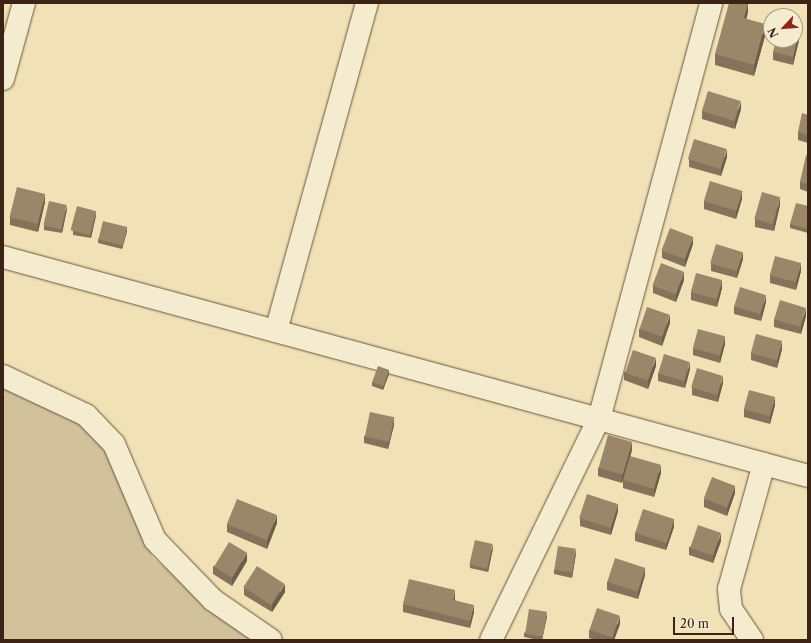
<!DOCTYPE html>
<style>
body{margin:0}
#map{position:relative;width:811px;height:643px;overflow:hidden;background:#f0e2b6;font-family:"Libre Caslon Text",serif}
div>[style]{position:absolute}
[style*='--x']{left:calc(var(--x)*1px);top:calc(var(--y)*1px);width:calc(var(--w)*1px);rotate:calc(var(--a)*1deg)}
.green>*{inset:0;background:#d1c29b}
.roads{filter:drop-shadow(0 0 1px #69533e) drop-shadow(0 0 1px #69533e)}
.minor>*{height:22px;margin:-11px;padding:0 11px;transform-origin:11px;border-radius:11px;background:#f5ecd0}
.wall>*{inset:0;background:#84735a}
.shaded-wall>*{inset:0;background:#6c5e4a}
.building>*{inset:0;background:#9a8669;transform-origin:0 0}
span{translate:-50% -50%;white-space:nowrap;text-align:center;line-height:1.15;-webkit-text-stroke:3px #f5ecd0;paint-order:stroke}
.frame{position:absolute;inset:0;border:4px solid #3c2316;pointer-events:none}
.north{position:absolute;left:763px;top:8px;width:40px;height:40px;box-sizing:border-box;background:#f5ecd0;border:1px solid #ab9c86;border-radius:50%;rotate:244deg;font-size:11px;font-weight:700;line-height:16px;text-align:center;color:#3c2316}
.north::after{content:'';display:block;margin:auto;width:14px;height:18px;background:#8f2418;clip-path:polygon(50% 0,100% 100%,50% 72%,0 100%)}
.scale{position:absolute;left:673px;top:617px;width:61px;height:18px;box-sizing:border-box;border:2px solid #3c2316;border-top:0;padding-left:5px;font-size:12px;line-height:14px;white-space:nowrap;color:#3c2316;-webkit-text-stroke:3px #f5ecd0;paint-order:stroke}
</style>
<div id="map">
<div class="green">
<i style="clip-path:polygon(3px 386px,77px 418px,105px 442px,153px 558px,258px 640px,3px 640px)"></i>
</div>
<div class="roads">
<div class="minor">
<i style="--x:3;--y:79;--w:79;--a:-74.6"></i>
<i style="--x:3;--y:257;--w:834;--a:15.22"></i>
<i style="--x:276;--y:331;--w:340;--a:-74.5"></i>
<i style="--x:3;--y:376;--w:92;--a:25.2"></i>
<i style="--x:86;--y:415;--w:40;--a:46"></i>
<i style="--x:114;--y:444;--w:104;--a:66.9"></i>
<i style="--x:155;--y:540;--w:83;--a:46"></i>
<i style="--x:213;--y:600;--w:70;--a:34.6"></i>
<i style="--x:491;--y:640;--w:246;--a:-64"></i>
<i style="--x:599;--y:419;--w:431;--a:-74.9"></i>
<i style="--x:752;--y:640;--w:37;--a:-124"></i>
<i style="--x:731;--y:609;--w:20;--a:-96"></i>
<i style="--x:729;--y:589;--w:130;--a:-74.4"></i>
</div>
</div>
<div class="wall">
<i style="clip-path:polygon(748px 3px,748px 12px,746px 19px,765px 36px,754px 76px,715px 65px,715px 54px)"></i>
<i style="clip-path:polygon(801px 32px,793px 65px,773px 60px,773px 52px)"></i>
<i style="clip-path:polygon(741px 109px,735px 129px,702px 119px,702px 111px)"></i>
<i style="clip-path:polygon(808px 115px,808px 143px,798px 140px,798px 132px)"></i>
<i style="clip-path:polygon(808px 156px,808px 192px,800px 189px,800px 182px)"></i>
<i style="clip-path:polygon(727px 157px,721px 176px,689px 167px,689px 159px)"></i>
<i style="clip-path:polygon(742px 199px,736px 219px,704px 209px,704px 201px)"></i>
<i style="clip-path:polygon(45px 202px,38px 232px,10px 225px,10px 217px)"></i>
<i style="clip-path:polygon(780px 205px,774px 231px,755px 227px,755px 219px)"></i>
<i style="clip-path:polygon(808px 206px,808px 233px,790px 228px,790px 224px)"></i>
<i style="clip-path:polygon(67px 209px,62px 233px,44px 230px,44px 226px)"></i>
<i style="clip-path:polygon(96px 215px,91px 238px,73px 235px,73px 231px)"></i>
<i style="clip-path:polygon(127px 231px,122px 249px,98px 243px,98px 239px)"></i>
<i style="clip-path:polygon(693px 244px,685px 267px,662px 258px,662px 251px)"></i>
<i style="clip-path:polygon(743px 259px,737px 278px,711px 271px,711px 263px)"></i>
<i style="clip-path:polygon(801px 271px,796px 290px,770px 283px,770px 275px)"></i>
<i style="clip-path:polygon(684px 280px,676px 302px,653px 293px,653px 286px)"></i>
<i style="clip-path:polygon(722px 288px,717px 307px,691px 300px,691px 292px)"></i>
<i style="clip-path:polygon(766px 302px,761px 321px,734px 314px,734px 306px)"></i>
<i style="clip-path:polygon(806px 316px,801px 334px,774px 327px,774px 319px)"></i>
<i style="clip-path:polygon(670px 323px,662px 346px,639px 337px,639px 329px)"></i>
<i style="clip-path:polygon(725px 344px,720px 363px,693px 355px,693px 348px)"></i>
<i style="clip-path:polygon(782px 349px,777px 368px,751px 360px,751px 353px)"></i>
<i style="clip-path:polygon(656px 366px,648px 389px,624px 380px,624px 372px)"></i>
<i style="clip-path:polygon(690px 369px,685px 388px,658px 381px,658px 373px)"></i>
<i style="clip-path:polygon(389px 374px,383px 390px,372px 386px,372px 382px)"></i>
<i style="clip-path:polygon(723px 383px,718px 402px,692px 395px,692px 387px)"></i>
<i style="clip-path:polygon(775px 405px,770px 424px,744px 417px,744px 409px)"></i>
<i style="clip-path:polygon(394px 425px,388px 449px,364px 443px,364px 436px)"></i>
<i style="clip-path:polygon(632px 450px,628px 465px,661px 473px,654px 497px,623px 488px,623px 480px,622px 483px,598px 476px,598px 468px)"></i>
<i style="clip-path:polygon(735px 493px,727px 516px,704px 507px,704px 499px)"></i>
<i style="clip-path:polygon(618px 511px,611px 535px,580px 526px,580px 518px)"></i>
<i style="clip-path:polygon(277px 523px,267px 549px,227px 532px,227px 524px)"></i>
<i style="clip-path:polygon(674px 527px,666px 550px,635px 541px,635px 533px)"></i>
<i style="clip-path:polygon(721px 541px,713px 563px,689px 555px,689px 547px)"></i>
<i style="clip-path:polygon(493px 548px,488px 572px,470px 568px,470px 564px)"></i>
<i style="clip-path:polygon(576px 553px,572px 578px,554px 574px,554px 570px)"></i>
<i style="clip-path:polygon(247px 561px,232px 586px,213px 574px,213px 566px)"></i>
<i style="clip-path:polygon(645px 575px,638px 599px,607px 590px,607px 582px)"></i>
<i style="clip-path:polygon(244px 587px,285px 592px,272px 612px,244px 595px)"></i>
<i style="clip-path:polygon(455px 598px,455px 600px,474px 612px,470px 628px,403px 612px,403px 604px)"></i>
<i style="clip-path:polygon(547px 616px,542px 640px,538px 640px,524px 637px,524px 633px)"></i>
<i style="clip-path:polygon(620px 624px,614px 640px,594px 640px,589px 638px,589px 630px)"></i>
</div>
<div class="shaded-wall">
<i style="clip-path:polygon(748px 3px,748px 12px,744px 29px,744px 18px)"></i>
<i style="clip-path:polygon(765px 24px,765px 36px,754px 76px,754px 65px)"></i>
<i style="clip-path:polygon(801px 24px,801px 32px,793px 65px,793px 57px)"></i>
<i style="clip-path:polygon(741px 101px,741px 109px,735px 129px,735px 121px)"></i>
<i style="clip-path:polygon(727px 149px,727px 157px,721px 176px,721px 169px)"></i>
<i style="clip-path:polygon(742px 191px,742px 199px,736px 219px,736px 211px)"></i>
<i style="clip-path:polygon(45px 194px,45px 202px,38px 232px,38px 224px)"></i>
<i style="clip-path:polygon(780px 197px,780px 205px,774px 231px,774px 224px)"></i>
<i style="clip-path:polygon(67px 205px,67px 209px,62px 233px,62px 229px)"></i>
<i style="clip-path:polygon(96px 211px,96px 215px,91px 238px,91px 234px)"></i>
<i style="clip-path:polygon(127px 227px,127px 231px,122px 249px,122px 245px)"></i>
<i style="clip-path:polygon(693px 237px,693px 244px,685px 267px,685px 259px)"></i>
<i style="clip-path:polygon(743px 252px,743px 259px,737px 278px,737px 271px)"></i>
<i style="clip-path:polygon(801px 263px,801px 271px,796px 290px,796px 282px)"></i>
<i style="clip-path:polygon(684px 272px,684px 280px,676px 302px,676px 294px)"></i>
<i style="clip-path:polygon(722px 280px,722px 288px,717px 307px,717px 299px)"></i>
<i style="clip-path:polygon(766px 295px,766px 302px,761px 321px,761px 314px)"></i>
<i style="clip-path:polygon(806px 308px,806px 316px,801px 334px,801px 326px)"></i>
<i style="clip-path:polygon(670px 315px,670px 323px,662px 346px,662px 338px)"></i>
<i style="clip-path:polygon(725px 336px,725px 344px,720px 363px,720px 355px)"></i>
<i style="clip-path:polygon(782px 341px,782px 349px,777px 368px,777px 360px)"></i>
<i style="clip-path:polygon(656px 358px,656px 366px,648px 389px,648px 381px)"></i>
<i style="clip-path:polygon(690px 362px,690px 369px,685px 388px,685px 381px)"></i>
<i style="clip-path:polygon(389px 370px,389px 374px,383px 390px,383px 386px)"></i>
<i style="clip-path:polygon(723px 376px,723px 383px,718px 402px,718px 395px)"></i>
<i style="clip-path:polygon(775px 397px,775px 405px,770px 424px,770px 416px)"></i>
<i style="clip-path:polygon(394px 417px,394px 425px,388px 449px,388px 442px)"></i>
<i style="clip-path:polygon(632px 442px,632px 450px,622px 483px,622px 476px)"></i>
<i style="clip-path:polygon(661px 465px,661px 473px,654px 497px,654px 489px)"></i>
<i style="clip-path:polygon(735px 486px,735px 493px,727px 516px,727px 508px)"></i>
<i style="clip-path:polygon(618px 504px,618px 511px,611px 535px,611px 527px)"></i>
<i style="clip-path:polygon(277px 515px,277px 523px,267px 549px,267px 541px)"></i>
<i style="clip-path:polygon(674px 519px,674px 527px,666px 550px,666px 543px)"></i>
<i style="clip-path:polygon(721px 533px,721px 541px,713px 563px,713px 556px)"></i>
<i style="clip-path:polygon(493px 544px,493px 548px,488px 572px,488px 568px)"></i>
<i style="clip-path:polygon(576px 549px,576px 553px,572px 578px,572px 574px)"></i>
<i style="clip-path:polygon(247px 553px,247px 561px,232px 586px,232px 578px)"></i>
<i style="clip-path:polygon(645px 568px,645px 575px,638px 599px,638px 591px)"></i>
<i style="clip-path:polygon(285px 584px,285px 592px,272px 612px,272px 605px)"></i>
<i style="clip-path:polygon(455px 590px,455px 598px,453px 607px,453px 600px)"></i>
<i style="clip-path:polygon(474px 605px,474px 612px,470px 628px,470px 621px)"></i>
<i style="clip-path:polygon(547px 612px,547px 616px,542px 640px,542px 637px)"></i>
<i style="clip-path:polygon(620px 616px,620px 624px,614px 640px,612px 640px)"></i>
</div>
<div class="building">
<i style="clip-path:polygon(729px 3px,748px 3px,744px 18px,765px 24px,754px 65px,715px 54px)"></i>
<i style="clip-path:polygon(795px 23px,801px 24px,793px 57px,773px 52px,776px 40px,795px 40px)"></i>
<i style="left:708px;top:91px;width:34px;height:21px;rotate:17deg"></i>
<i style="clip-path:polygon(802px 113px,808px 115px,808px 135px,798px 132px)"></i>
<i style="left:694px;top:139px;width:34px;height:21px;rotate:17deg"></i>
<i style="clip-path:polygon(806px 155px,808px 156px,808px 184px,800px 182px)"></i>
<i style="left:710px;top:181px;width:34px;height:21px;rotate:17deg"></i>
<i style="left:17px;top:187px;width:29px;height:31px;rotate:14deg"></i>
<i style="left:762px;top:192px;width:19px;height:28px;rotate:16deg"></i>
<i style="left:49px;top:201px;width:18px;height:25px;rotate:13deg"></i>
<i style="clip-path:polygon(796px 203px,808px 206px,808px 229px,790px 224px)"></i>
<i style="left:77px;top:206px;width:20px;height:25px;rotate:15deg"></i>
<i style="left:103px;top:221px;width:25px;height:19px;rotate:14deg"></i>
<i style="left:670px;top:228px;width:25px;height:24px;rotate:21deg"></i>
<i style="left:716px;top:244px;width:28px;height:20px;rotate:17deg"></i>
<i style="left:775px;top:256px;width:27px;height:20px;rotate:15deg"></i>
<i style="left:661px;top:263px;width:25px;height:24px;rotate:21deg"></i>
<i style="left:696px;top:273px;width:27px;height:20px;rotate:15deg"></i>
<i style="left:740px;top:287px;width:27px;height:20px;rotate:17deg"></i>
<i style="left:780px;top:300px;width:27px;height:20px;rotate:17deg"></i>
<i style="left:647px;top:307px;width:24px;height:23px;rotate:19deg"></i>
<i style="left:698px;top:329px;width:28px;height:20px;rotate:15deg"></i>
<i style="left:756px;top:334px;width:27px;height:20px;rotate:15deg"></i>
<i style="left:633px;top:350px;width:24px;height:24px;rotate:19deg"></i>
<i style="left:664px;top:354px;width:27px;height:20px;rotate:17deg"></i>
<i style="left:378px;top:366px;width:12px;height:17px;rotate:20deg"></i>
<i style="left:697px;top:368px;width:27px;height:20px;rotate:17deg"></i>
<i style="left:749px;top:390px;width:27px;height:20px;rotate:15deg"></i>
<i style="left:370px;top:412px;width:25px;height:25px;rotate:12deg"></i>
<i style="left:608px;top:435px;width:25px;height:34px;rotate:16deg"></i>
<i style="left:630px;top:456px;width:32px;height:25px;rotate:16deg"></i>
<i style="left:712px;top:477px;width:25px;height:23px;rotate:21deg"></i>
<i style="left:587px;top:494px;width:33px;height:25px;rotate:18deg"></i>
<i style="left:237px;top:499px;width:43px;height:27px;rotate:22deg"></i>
<i style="left:643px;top:509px;width:33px;height:25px;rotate:18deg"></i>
<i style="left:698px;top:525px;width:24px;height:24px;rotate:19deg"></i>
<i style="left:475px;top:540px;width:18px;height:25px;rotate:13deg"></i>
<i style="left:229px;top:542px;width:21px;height:29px;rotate:31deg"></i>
<i style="left:558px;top:546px;width:18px;height:24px;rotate:9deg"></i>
<i style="left:615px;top:558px;width:32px;height:25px;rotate:18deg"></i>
<i style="left:257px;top:566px;width:33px;height:25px;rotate:33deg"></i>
<i style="clip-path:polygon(409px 579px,455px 590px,453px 600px,474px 605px,470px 621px,403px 604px)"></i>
<i style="left:597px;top:608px;width:24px;height:23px;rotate:19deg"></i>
<i style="left:529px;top:609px;width:18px;height:25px;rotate:9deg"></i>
</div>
<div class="frame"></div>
<div class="north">N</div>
<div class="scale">20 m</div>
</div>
